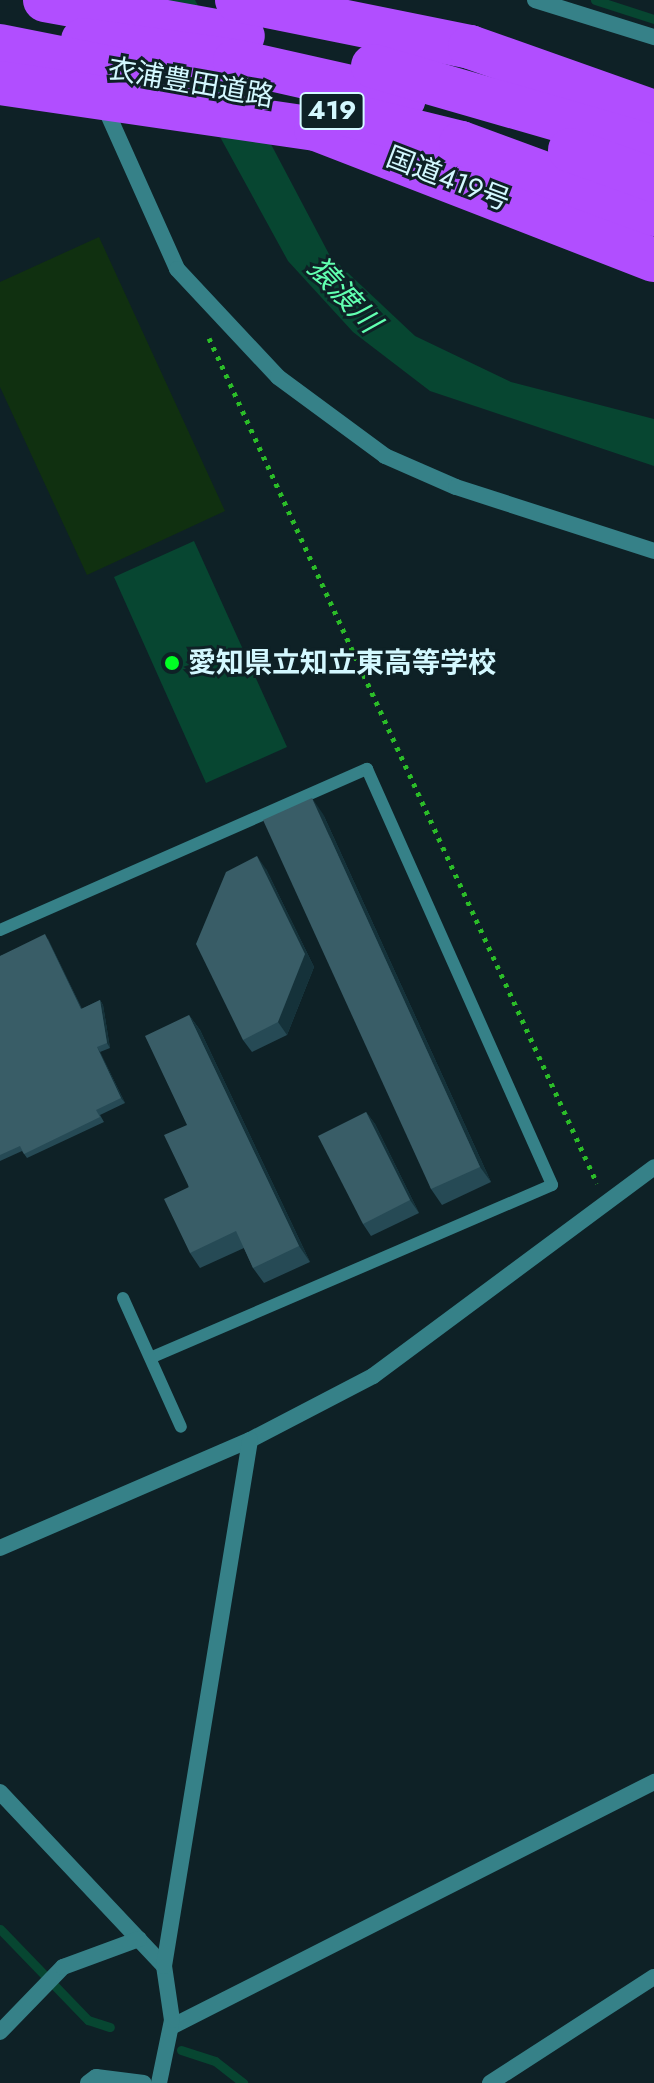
<!DOCTYPE html>
<meta charset="utf-8">
<style>
body{margin:0}
#map{position:relative;width:654px;height:2083px;overflow:hidden;background:#0e2126;font-family:Jost,"Noto Sans JP",sans-serif}
div>[style]{position:absolute}
.green>*{inset:0;background:#103010}
.water>*{inset:0;background:#074631}
.stream>*{height:9px;margin:-4.5px;padding:0 4.5px;transform-origin:4.5px;border-radius:4.5px;background:#074631}
.path>*{height:5px;margin-top:-2.5px;transform-origin:0;background:repeating-linear-gradient(90deg,#2bbd28 0 4px,transparent 0 10px)}
.lane>*{height:12px;margin:-6px;padding:0 6px;transform-origin:6px;border-radius:6px;background:#368188}
.street>*{height:16px;margin:-8px;padding:0 8px;transform-origin:8px;border-radius:8px;background:#368188}
.highway>*{height:44px;margin:-22px;padding:0 22px;transform-origin:22px;border-radius:22px;background:#b14eff}
.wall>*{inset:0;background:#264a55}
.shaded-wall>*{inset:0;background:#15323a}
.building>*{inset:0;background:#395d67}
.dots>*{width:22px;height:22px;translate:-50% -50%;box-sizing:border-box;border:4px solid #0e2126;border-radius:50%}
span{translate:-50% -50%;white-space:nowrap;text-align:center;line-height:1.15;-webkit-text-stroke:6px #0e2126;paint-order:stroke}
.shield-label span{padding:2px 6px;background:#0e2126;border:2px solid;border-radius:6px;-webkit-text-stroke-width:0}
.shield-label{font-size:26px;color:#d3f8ff;font-weight:700}
.street-label{font-size:28px;color:#d3f8ff}
.poi-label{font-size:28px;color:#d3f8ff;font-weight:700}
.left{translate:0 -50%;text-align:left}
.water-label{font-size:30px;color:#61ffb0;font-style:italic}
</style>
<div id="map">
<div class="green">
<i style="clip-path:polygon(99px 237px,225px 511px,87px 575px,0 387px,0 282px)"></i>
</div>
<div class="water">
<i style="clip-path:polygon(145px 0,195px 0,330px 256px,415px 336px,511px 382px,654px 419px,654px 466px,430px 391px,353px 332px,288px 261px)"></i>
<i style="clip-path:polygon(194px 541px,287px 747px,206px 783px,114px 577px)"></i>
</div>
<div class="stream">
<i style="left:595px;top:0;width:62px;rotate:17.9deg"></i>
<i style="left:0;top:1929px;width:127px;rotate:46deg"></i>
<i style="left:88px;top:2020px;width:23px;rotate:18deg"></i>
<i style="left:181px;top:2050px;width:36px;rotate:18deg"></i>
<i style="left:215px;top:2061px;width:36px;rotate:38deg"></i>
</div>
<div class="path">
<i style="left:209px;top:338px;width:930px;rotate:65.34deg"></i>
</div>
<div class="lane">
<i style="left:0;top:930px;width:401px;rotate:-23.7deg"></i>
<i style="left:367px;top:769px;width:455px;rotate:66deg"></i>
<i style="left:552px;top:1185px;width:437px;rotate:156.7deg"></i>
<i style="left:123px;top:1298px;width:141px;rotate:65.8deg"></i>
</div>
<div class="street">
<i style="left:535px;top:0;width:125px;rotate:17.3deg"></i>
<i style="left:102px;top:101px;width:184px;rotate:65.9deg"></i>
<i style="left:177px;top:269px;width:148px;rotate:46.9deg"></i>
<i style="left:278px;top:377px;width:133px;rotate:36.4deg"></i>
<i style="left:385px;top:456px;width:77px;rotate:23.6deg"></i>
<i style="left:456px;top:487px;width:208px;rotate:17.9deg"></i>
<i style="left:0;top:1548px;width:272px;rotate:-23.4deg"></i>
<i style="left:250px;top:1440px;width:139px;rotate:-27.5deg"></i>
<i style="left:373px;top:1376px;width:350px;rotate:-36.6deg"></i>
<i style="left:0;top:1792px;width:239px;rotate:46.7deg"></i>
<i style="left:171px;top:2027px;width:542px;rotate:-26.9deg"></i>
<i style="left:0;top:2032px;width:91px;rotate:-45.9deg"></i>
<i style="left:63px;top:1967px;width:81px;rotate:-20.2deg"></i>
<i style="left:88px;top:2083px;width:10px;rotate:-37deg"></i>
<i style="left:96px;top:2077px;width:48px;rotate:7.1deg"></i>
<i style="left:159px;top:2083px;width:64px;rotate:-78.3deg"></i>
<i style="left:172px;top:2020px;width:55px;rotate:-98.4deg"></i>
<i style="left:164px;top:1966px;width:533px;rotate:-80.71deg"></i>
<i style="left:490px;top:2083px;width:195px;rotate:-32.9deg"></i>
</div>
<div class="highway">
<i style="left:45px;top:0;width:201px;rotate:10.3deg"></i>
<i style="left:237px;top:0;width:238px;rotate:11.4deg"></i>
<i style="left:470px;top:47px;width:195px;rotate:19.5deg"></i>
<i style="left:83px;top:40px;width:153px;rotate:7.9deg"></i>
<i style="left:235px;top:61px;width:173px;rotate:12.7deg"></i>
<i style="left:0;top:46px;width:122px;rotate:11.3deg"></i>
<i style="left:373px;top:66px;width:292px;rotate:16.1deg"></i>
<i style="left:0;top:83px;width:319px;rotate:8.3deg"></i>
<i style="left:316px;top:129px;width:362px;rotate:21.2deg"></i>
<i style="left:352px;top:116px;width:112px;rotate:13.9deg"></i>
<i style="left:461px;top:143px;width:206px;rotate:20.2deg"></i>
<i style="left:570px;top:150px;width:89px;rotate:19.7deg"></i>
</div>
<div class="wall">
<i style="clip-path:polygon(323px 814px,491px 1182px,442px 1205px,431px 1189px)"></i>
<i style="clip-path:polygon(266px 869px,314px 967px,287px 1035px,252px 1052px,243px 1040px)"></i>
<i style="clip-path:polygon(48px 939px,82px 1009px,100px 1000px,103px 1005px,110px 1048px,100px 1052px,125px 1103px,100px 1115px,104px 1122px,27px 1158px,22px 1151px,0 1161px,0 956px)"></i>
<i style="clip-path:polygon(189px 1015px,200px 1030px,310px 1262px,264px 1283px,253px 1268px,244px 1248px,200px 1268px,190px 1253px,187px 1125px)"></i>
<i style="clip-path:polygon(366px 1112px,375px 1124px,419px 1213px,371px 1236px,363px 1224px)"></i>
</div>
<div class="shaded-wall">
<i style="clip-path:polygon(312px 798px,323px 814px,491px 1182px,480px 1167px)"></i>
<i style="clip-path:polygon(257px 856px,266px 869px,314px 967px,287px 1035px,278px 1022px)"></i>
<i style="clip-path:polygon(45px 934px,48px 939px,84px 1014px,81px 1009px)"></i>
<i style="clip-path:polygon(100px 1000px,103px 1005px,110px 1048px,107px 1043px)"></i>
<i style="clip-path:polygon(189px 1015px,200px 1030px,310px 1262px,299px 1246px)"></i>
<i style="clip-path:polygon(97px 1047px,100px 1052px,125px 1103px,121px 1098px)"></i>
<i style="clip-path:polygon(366px 1112px,375px 1124px,419px 1213px,410px 1200px)"></i>
</div>
<div class="building">
<i style="clip-path:polygon(312px 798px,480px 1167px,431px 1189px,263px 820px)"></i>
<i style="clip-path:polygon(257px 856px,305px 954px,278px 1022px,243px 1040px,196px 944px,226px 872px)"></i>
<i style="clip-path:polygon(45px 934px,81px 1009px,100px 1000px,107px 1043px,97px 1047px,121px 1098px,96px 1110px,100px 1117px,24px 1154px,20px 1146px,0 1155px,0 956px)"></i>
<i style="clip-path:polygon(189px 1015px,299px 1246px,253px 1268px,236px 1231px,190px 1253px,164px 1199px,189px 1187px,164px 1135px,187px 1125px,145px 1036px)"></i>
<i style="clip-path:polygon(366px 1112px,410px 1200px,363px 1224px,318px 1136px)"></i>
</div>
<div class="dots">
<i style="left:172px;top:663px;background:#00fe24"></i>
</div>
<div class="shield-label">
<span style="left:332px;top:111px">419</span>
</div>
<div class="street-label">
<span style="left:191px;top:83px;rotate:10deg">衣浦豊田道路</span>
<span style="left:448px;top:179px;rotate:21deg">国道419号</span>
</div>
<div class="poi-label">
<span class="left" style="left:188px;top:663px">愛知県立知立東高等学校</span>
</div>
<div class="water-label">
<span style="left:344px;top:295px;rotate:47deg">猿渡川</span>
</div>
</div>
